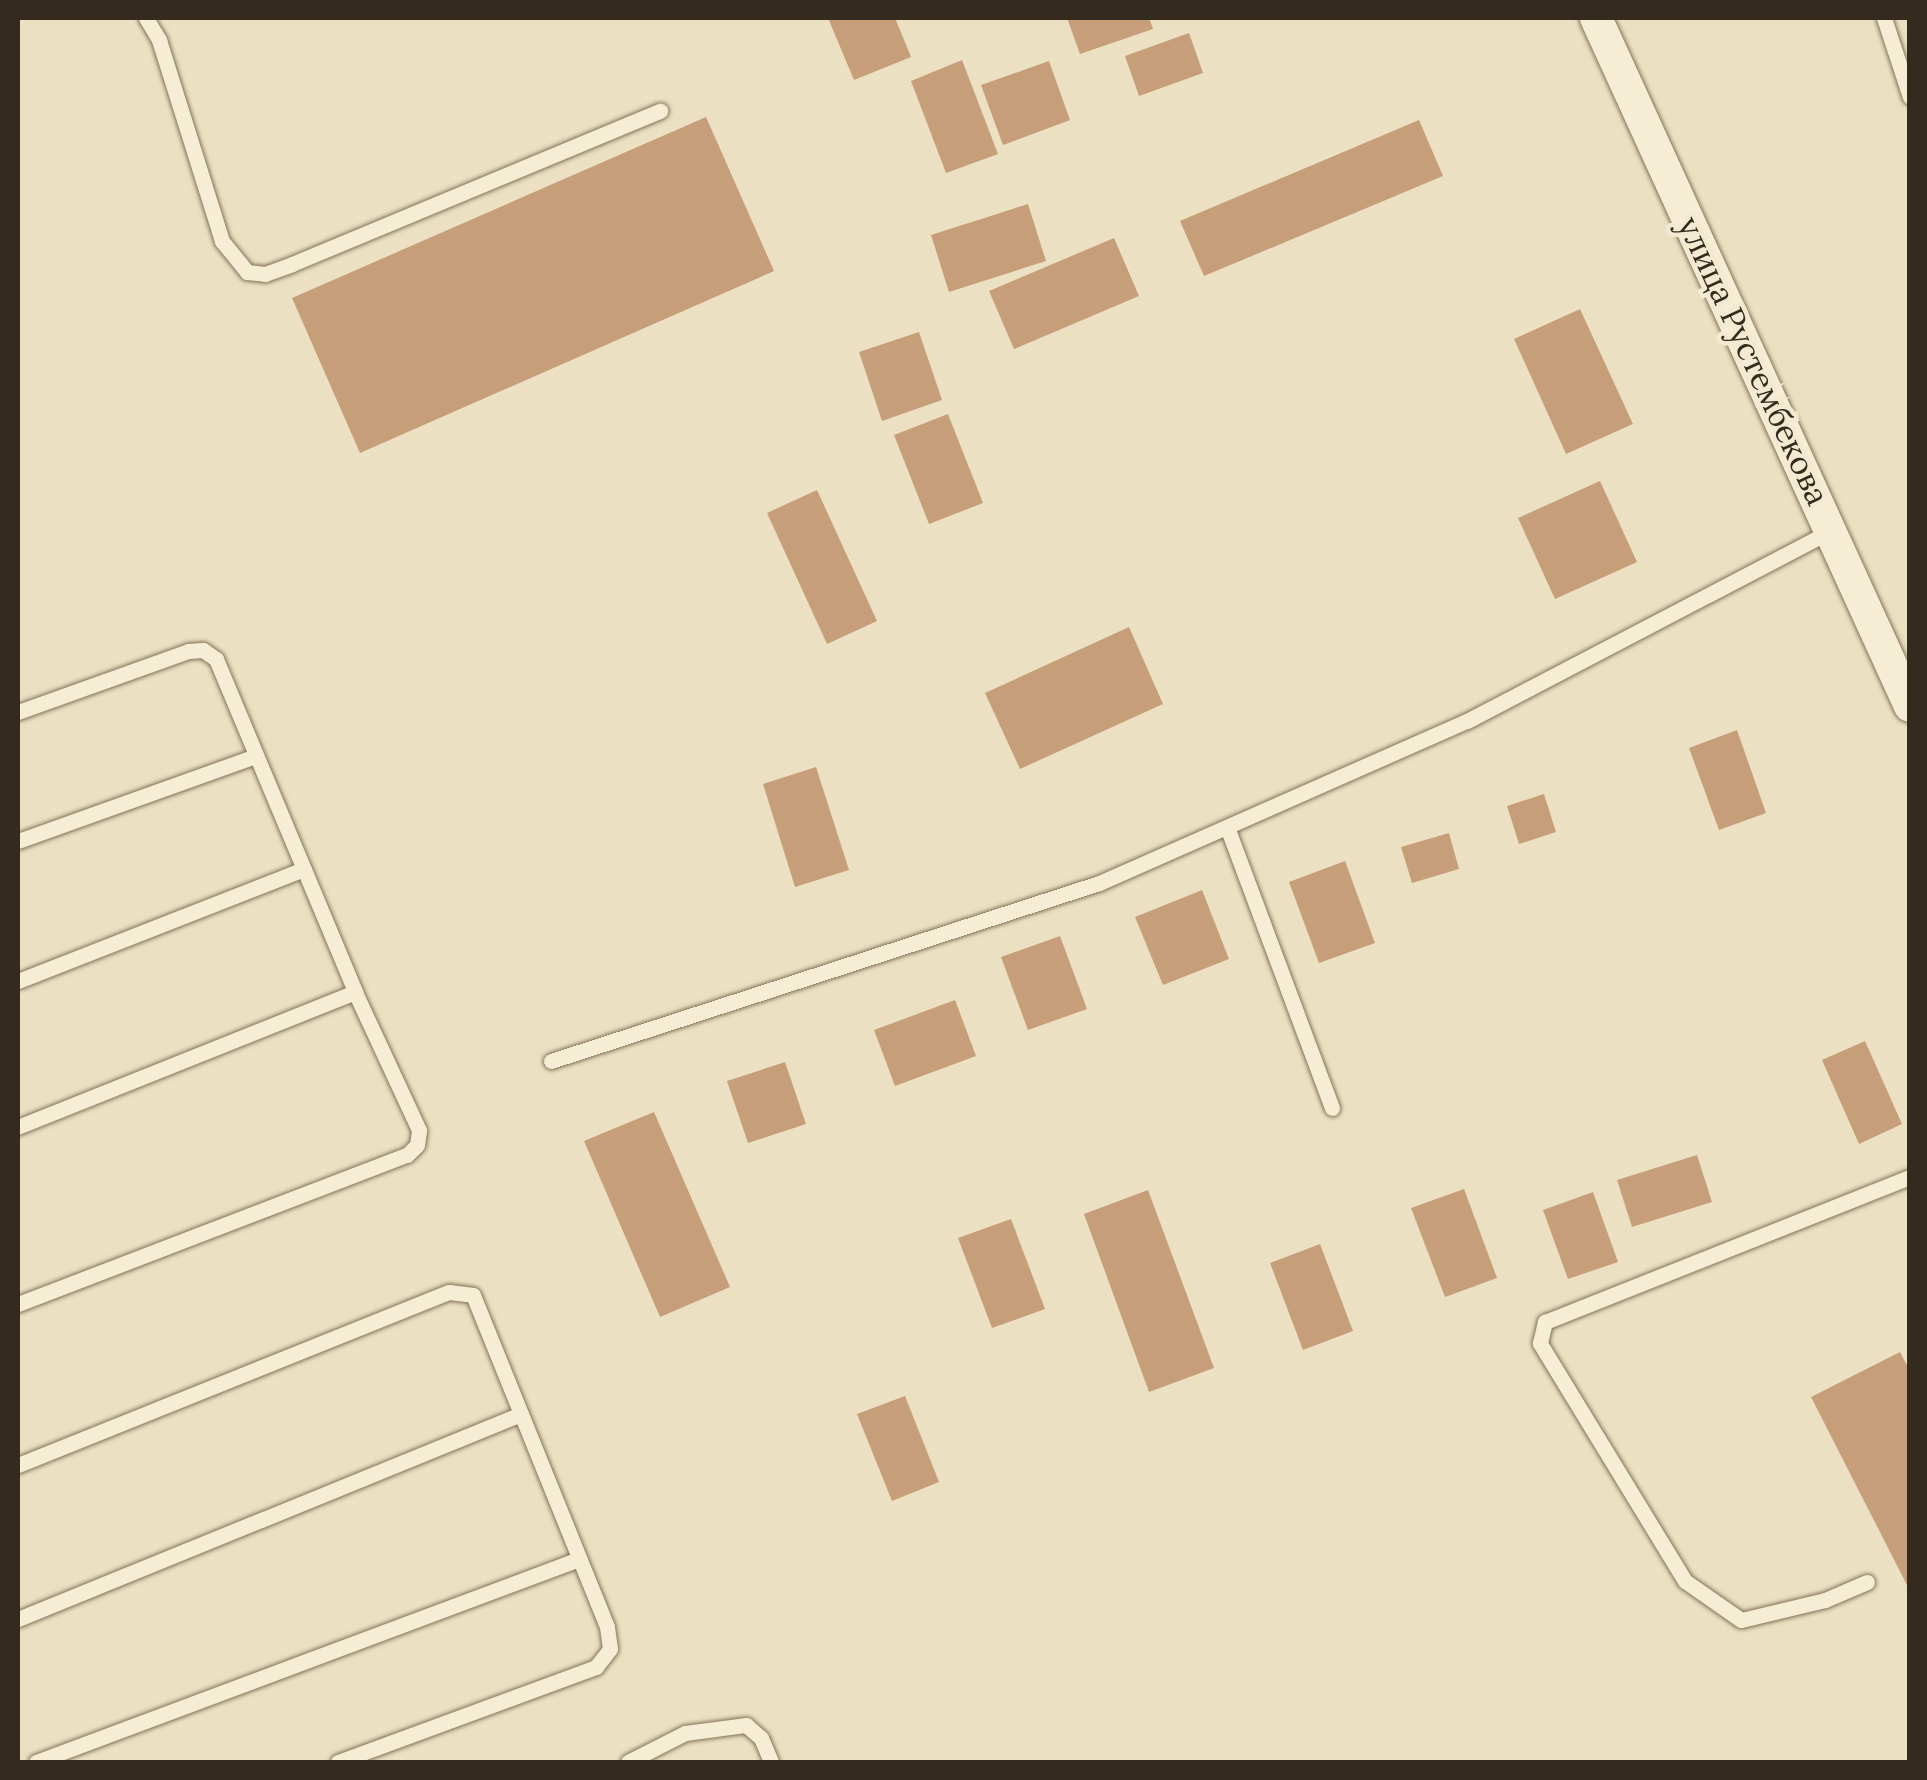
<!DOCTYPE html>
<meta charset="utf-8">
<style>
body{margin:0}
#map{position:relative;width:1927px;height:1780px;overflow:hidden;background:#ebe1c2;font-family:Lora,serif}
div>[style]{position:absolute}
.building>*{inset:0;background:#c79e7a}
.roads{filter:drop-shadow(0 0 2px #84735a) drop-shadow(0 0 2px #84735a)}
.service>*{height:15px;margin:-7.5px;padding:0 7.5px;transform-origin:7.5px;border-radius:7.5px;background:#f6eed4}
.minor>*{height:32px;margin:-16px;padding:0 16px;transform-origin:16px;border-radius:16px;background:#f6eed4}
span{translate:-50% -50%;white-space:nowrap;text-align:center;line-height:1.15;-webkit-text-stroke:9px #f3ebd1;paint-order:stroke}
.street-label{font-size:32px;color:#342a1e}
.frame{position:absolute;inset:0;border:20px solid #342a1e;pointer-events:none}
</style>
<div id="map">
<div class="building">
<i style="clip-path:polygon(828px 18px,895px 18px,911px 57px,854px 80px)"></i>
<i style="clip-path:polygon(1067px 18px,1149px 18px,1153px 29px,1080px 54px)"></i>
<i style="clip-path:polygon(1189px 33px,1203px 73px,1139px 96px,1125px 56px)"></i>
<i style="clip-path:polygon(962px 60px,998px 154px,946px 173px,911px 81px)"></i>
<i style="clip-path:polygon(1049px 61px,1070px 120px,1003px 145px,981px 85px)"></i>
<i style="clip-path:polygon(706px 117px,774px 271px,360px 453px,292px 298px)"></i>
<i style="clip-path:polygon(1419px 120px,1443px 176px,1204px 276px,1180px 221px)"></i>
<i style="clip-path:polygon(1028px 204px,1046px 261px,949px 292px,931px 235px)"></i>
<i style="clip-path:polygon(1114px 238px,1139px 296px,1014px 349px,989px 291px)"></i>
<i style="clip-path:polygon(1580px 309px,1633px 424px,1566px 454px,1514px 339px)"></i>
<i style="clip-path:polygon(919px 332px,942px 400px,882px 421px,859px 352px)"></i>
<i style="clip-path:polygon(948px 414px,983px 503px,929px 524px,894px 435px)"></i>
<i style="clip-path:polygon(1600px 481px,1637px 562px,1555px 599px,1518px 518px)"></i>
<i style="clip-path:polygon(817px 490px,877px 621px,827px 644px,767px 513px)"></i>
<i style="clip-path:polygon(1129px 627px,1163px 704px,1020px 769px,985px 693px)"></i>
<i style="clip-path:polygon(1737px 730px,1766px 813px,1719px 830px,1689px 748px)"></i>
<i style="clip-path:polygon(816px 767px,849px 870px,795px 887px,763px 784px)"></i>
<i style="clip-path:polygon(1544px 794px,1556px 832px,1519px 844px,1507px 806px)"></i>
<i style="clip-path:polygon(1449px 833px,1459px 869px,1412px 883px,1401px 847px)"></i>
<i style="clip-path:polygon(1345px 861px,1375px 943px,1319px 963px,1289px 882px)"></i>
<i style="clip-path:polygon(1202px 890px,1229px 959px,1163px 985px,1135px 917px)"></i>
<i style="clip-path:polygon(1060px 936px,1087px 1009px,1028px 1030px,1001px 957px)"></i>
<i style="clip-path:polygon(955px 1000px,976px 1056px,895px 1086px,874px 1030px)"></i>
<i style="clip-path:polygon(1865px 1041px,1902px 1124px,1859px 1144px,1822px 1060px)"></i>
<i style="clip-path:polygon(785px 1062px,806px 1124px,748px 1143px,727px 1081px)"></i>
<i style="clip-path:polygon(654px 1112px,730px 1287px,660px 1317px,584px 1141px)"></i>
<i style="clip-path:polygon(1697px 1155px,1712px 1202px,1632px 1227px,1617px 1180px)"></i>
<i style="clip-path:polygon(1464px 1189px,1497px 1278px,1445px 1297px,1411px 1208px)"></i>
<i style="clip-path:polygon(1148px 1190px,1214px 1368px,1149px 1392px,1084px 1214px)"></i>
<i style="clip-path:polygon(1593px 1192px,1618px 1262px,1568px 1279px,1543px 1210px)"></i>
<i style="clip-path:polygon(1011px 1219px,1045px 1309px,992px 1328px,958px 1238px)"></i>
<i style="clip-path:polygon(1320px 1244px,1353px 1331px,1303px 1350px,1270px 1263px)"></i>
<i style="clip-path:polygon(1900px 1352px,1910px 1371px,1910px 1591px,1811px 1397px)"></i>
<i style="clip-path:polygon(905px 1396px,939px 1482px,892px 1501px,857px 1414px)"></i>
</div>
<div class="roads">
<div class="service">
<i style="left:146px;top:18px;width:26px;rotate:59deg"></i>
<i style="left:159px;top:40px;width:211px;rotate:72.6deg"></i>
<i style="left:222px;top:241px;width:40px;rotate:51deg"></i>
<i style="left:247px;top:272px;width:18px;rotate:6deg"></i>
<i style="left:265px;top:274px;width:29px;rotate:-20deg"></i>
<i style="left:292px;top:264px;width:399px;rotate:-22.6deg"></i>
<i style="left:1884px;top:18px;width:83px;rotate:71.8deg"></i>
<i style="left:18px;top:712px;width:181px;rotate:-19.7deg"></i>
<i style="left:188px;top:651px;width:15px;rotate:-4deg"></i>
<i style="left:203px;top:650px;width:16px;rotate:35deg"></i>
<i style="left:216px;top:659px;width:361px;rotate:67.3deg"></i>
<i style="left:355px;top:992px;width:363px;rotate:158.2deg"></i>
<i style="left:1227px;top:827px;width:300px;rotate:69.5deg"></i>
<i style="left:18px;top:841px;width:253px;rotate:-19.7deg"></i>
<i style="left:18px;top:981px;width:307px;rotate:-21.4deg"></i>
<i style="left:551px;top:1061px;width:576px;rotate:-17.99deg"></i>
<i style="left:1099px;top:883px;width:402px;rotate:-23.8deg"></i>
<i style="left:1467px;top:721px;width:411px;rotate:-27.6deg"></i>
<i style="left:18px;top:1304px;width:417px;rotate:-21deg"></i>
<i style="left:407px;top:1155px;width:14px;rotate:-45deg"></i>
<i style="left:417px;top:1145px;width:15px;rotate:-82deg"></i>
<i style="left:419px;top:1130px;width:152px;rotate:-114.9deg"></i>
<i style="left:18px;top:1465px;width:464px;rotate:-21.9deg"></i>
<i style="left:449px;top:1292px;width:24px;rotate:7deg"></i>
<i style="left:473px;top:1295px;width:358px;rotate:68deg"></i>
<i style="left:607px;top:1627px;width:22px;rotate:82deg"></i>
<i style="left:610px;top:1649px;width:23px;rotate:128deg"></i>
<i style="left:596px;top:1667px;width:275px;rotate:159.8deg"></i>
<i style="left:1867px;top:1582px;width:46px;rotate:156.8deg"></i>
<i style="left:1825px;top:1600px;width:86px;rotate:166.6deg"></i>
<i style="left:1741px;top:1620px;width:68px;rotate:-145.1deg"></i>
<i style="left:1685px;top:1581px;width:279px;rotate:-121.4deg"></i>
<i style="left:1540px;top:1343px;width:22px;rotate:-77deg"></i>
<i style="left:1545px;top:1322px;width:393px;rotate:-21.7deg"></i>
<i style="left:18px;top:1619px;width:543px;rotate:-22.17deg"></i>
<i style="left:36px;top:1762px;width:580px;rotate:-20.5deg"></i>
<i style="left:628px;top:1762px;width:64px;rotate:-27deg"></i>
<i style="left:685px;top:1733px;width:62px;rotate:-7.5deg"></i>
<i style="left:746px;top:1725px;width:20px;rotate:41deg"></i>
<i style="left:761px;top:1738px;width:26px;rotate:67deg"></i>
</div>
<div class="minor">
<i style="left:1596px;top:18px;width:756px;rotate:65.47deg"></i>
</div>
</div>
<div class="street-label">
<span style="left:1753px;top:361px;rotate:65deg">улица Рустембекова</span>
</div>
<div class="frame"></div>
</div>
